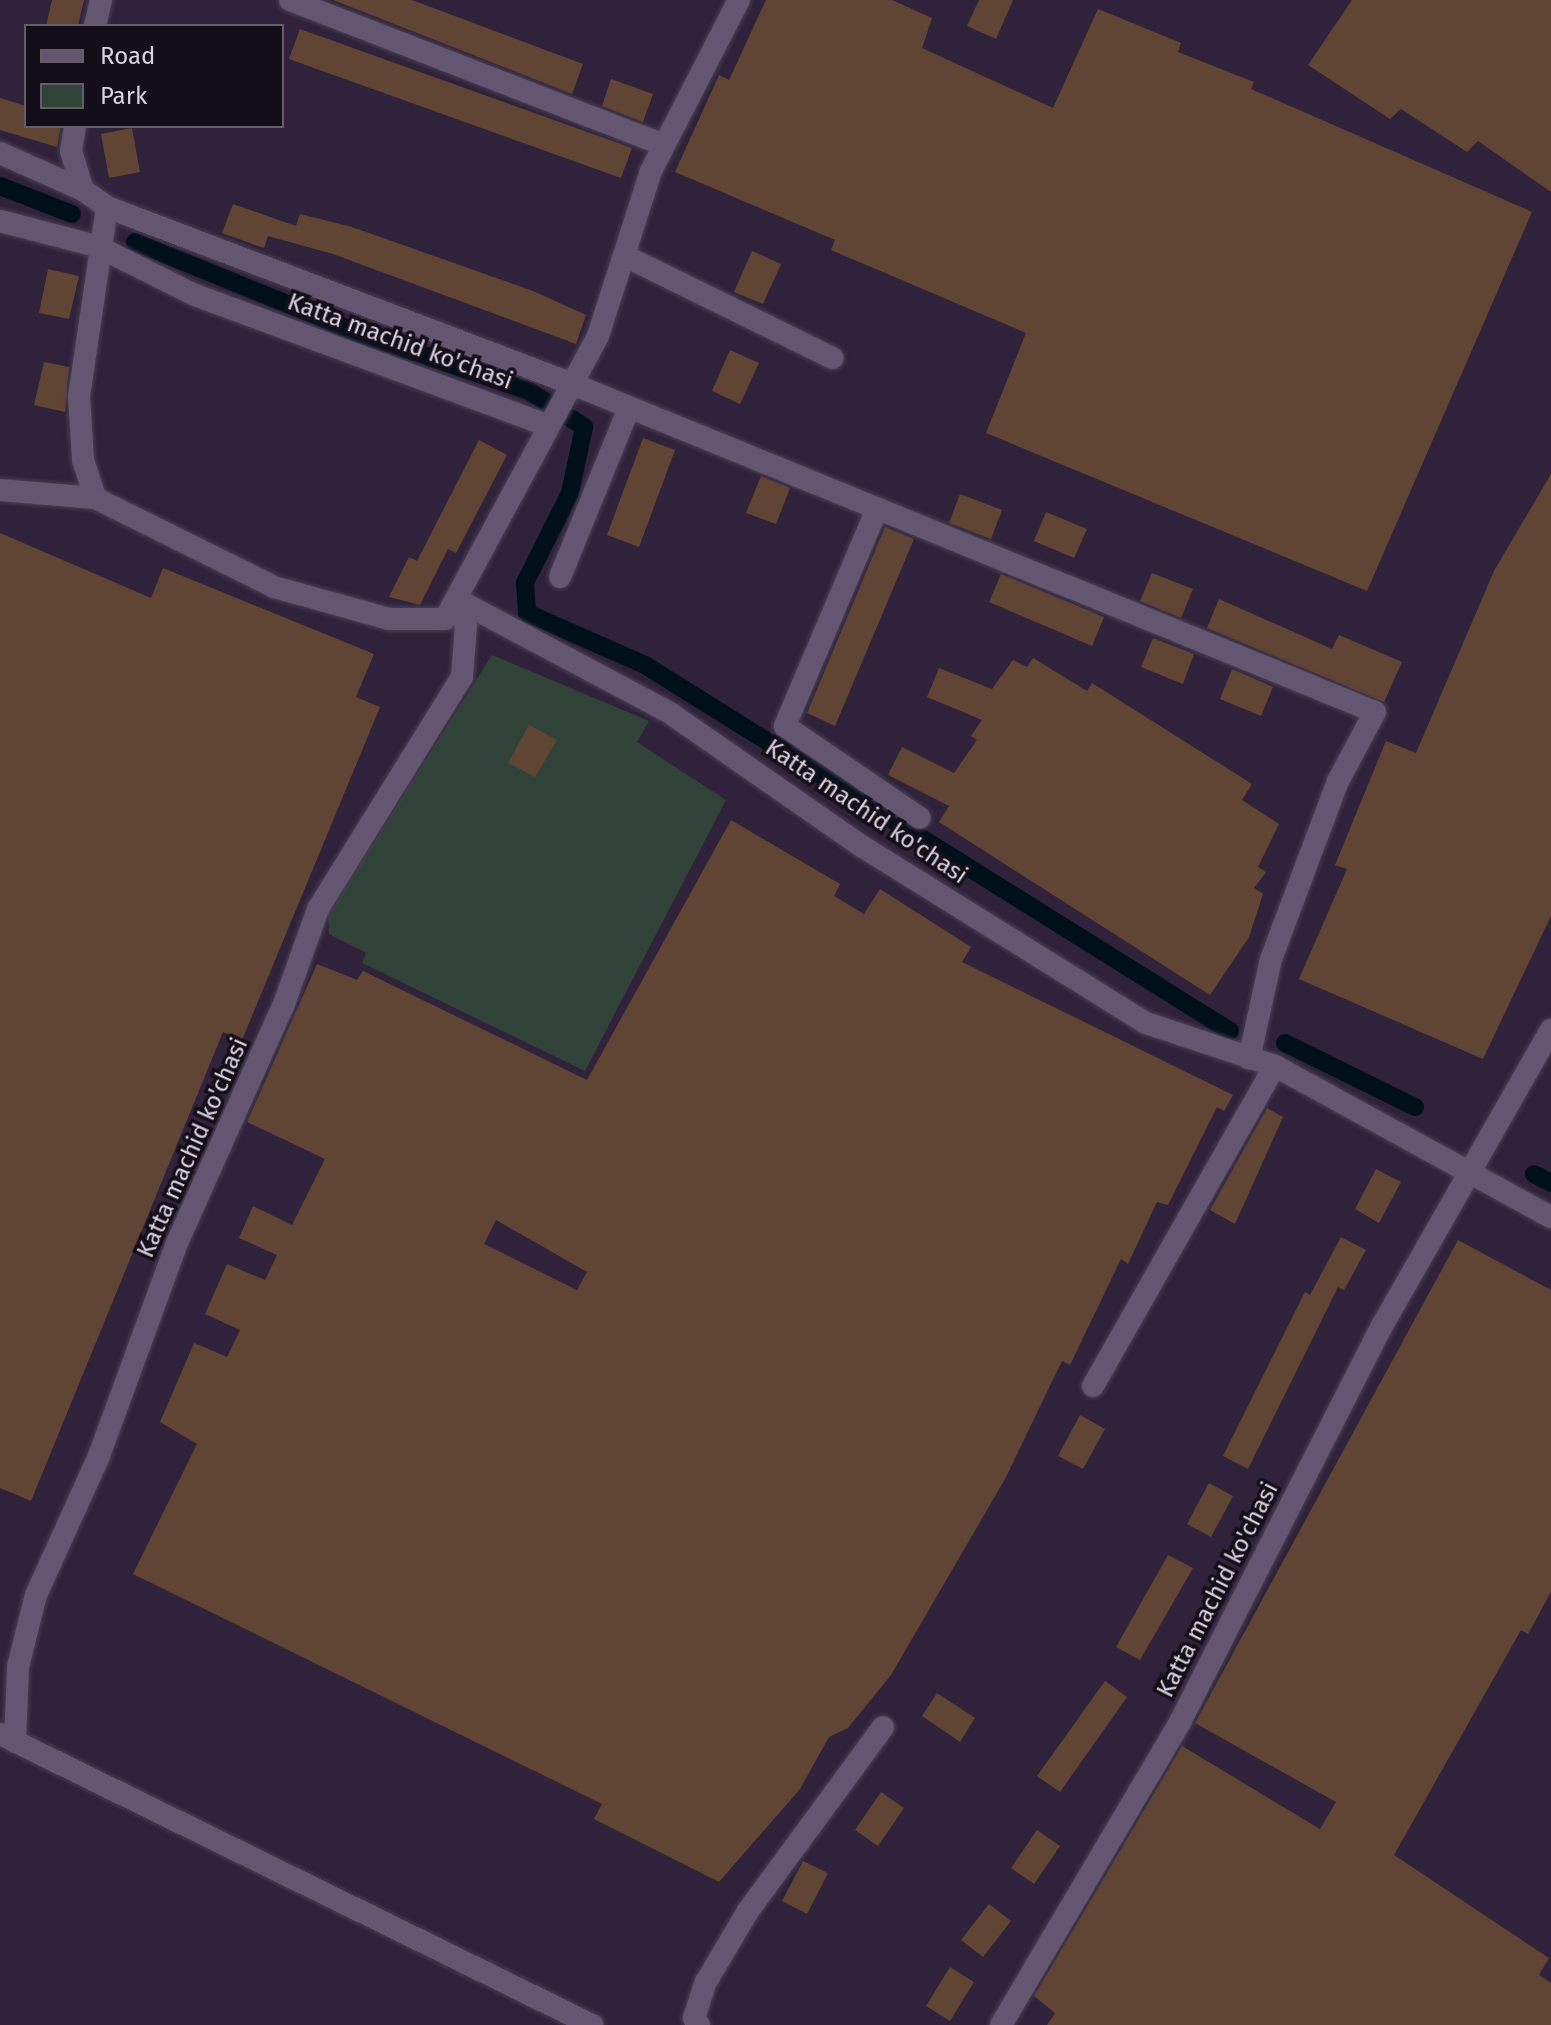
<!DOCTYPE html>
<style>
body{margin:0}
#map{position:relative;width:1551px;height:2025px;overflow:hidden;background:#2f223a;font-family:"Fira Sans",sans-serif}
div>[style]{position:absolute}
.green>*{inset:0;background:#314338}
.canal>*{height:18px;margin:-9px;padding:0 9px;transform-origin:9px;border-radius:9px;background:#00101b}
.building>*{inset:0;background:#614534}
.roads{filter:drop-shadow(0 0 2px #4a3f53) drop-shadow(0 0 2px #4a3f53)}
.minor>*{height:22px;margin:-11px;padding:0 11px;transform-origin:11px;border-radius:11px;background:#645571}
span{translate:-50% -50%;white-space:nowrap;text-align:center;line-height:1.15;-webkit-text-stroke:7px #140e19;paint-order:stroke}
.street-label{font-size:24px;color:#dad2e1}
.legend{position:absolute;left:24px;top:24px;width:260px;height:104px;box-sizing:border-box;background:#140e19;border:2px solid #635c69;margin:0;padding:10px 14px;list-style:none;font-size:24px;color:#dad2e1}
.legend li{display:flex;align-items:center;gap:16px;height:40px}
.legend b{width:40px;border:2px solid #635c69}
</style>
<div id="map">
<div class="green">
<i style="clip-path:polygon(492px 655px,649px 721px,637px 742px,726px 800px,585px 1071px,362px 963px,366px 953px,329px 934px,328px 915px)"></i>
</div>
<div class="canal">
<i style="left:0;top:186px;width:77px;rotate:21.3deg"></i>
<i style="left:135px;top:242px;width:238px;rotate:22.2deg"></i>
<i style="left:355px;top:332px;width:184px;rotate:18.7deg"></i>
<i style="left:529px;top:391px;width:66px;rotate:33.2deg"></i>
<i style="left:584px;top:427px;width:67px;rotate:102deg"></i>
<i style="left:570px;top:493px;width:101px;rotate:116.6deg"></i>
<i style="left:525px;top:583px;width:30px;rotate:86deg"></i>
<i style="left:527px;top:613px;width:129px;rotate:23.8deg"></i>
<i style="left:645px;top:665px;width:690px;rotate:32.03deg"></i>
<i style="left:1285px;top:1043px;width:145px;rotate:26.2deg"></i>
<i style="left:1534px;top:1174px;width:19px;rotate:28deg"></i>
</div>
<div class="building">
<i style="clip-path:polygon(52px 0,84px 0,78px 26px,46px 26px)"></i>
<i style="clip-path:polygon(333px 0,412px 0,583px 64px,572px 94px)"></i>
<i style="clip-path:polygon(766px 0,892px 0,932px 18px,922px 48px,1053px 108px,1098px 9px,1181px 43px,1178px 52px,1254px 82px,1251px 89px,1532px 212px,1367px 591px,986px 433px,1026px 333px,831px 250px,835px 240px,675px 172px,719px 75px,729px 80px)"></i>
<i style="clip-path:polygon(979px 0,1013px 0,996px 39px,967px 26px)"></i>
<i style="clip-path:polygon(1352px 0,1551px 0,1551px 192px,1478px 141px,1467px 152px,1401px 109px,1390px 119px,1308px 65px)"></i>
<i style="clip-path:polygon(300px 29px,632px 148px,621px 178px,289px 59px)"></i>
<i style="clip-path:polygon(611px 79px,653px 94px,643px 122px,602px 106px)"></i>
<i style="clip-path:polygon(0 98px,26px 106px,26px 126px,61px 126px,57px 147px,0 130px)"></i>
<i style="clip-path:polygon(132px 128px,140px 172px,109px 178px,101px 134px)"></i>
<i style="clip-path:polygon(233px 204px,296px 226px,300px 214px,352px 227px,533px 291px,586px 315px,576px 344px,333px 254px,268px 236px,264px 248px,222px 233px)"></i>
<i style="clip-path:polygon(752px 251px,781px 264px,763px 304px,734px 292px)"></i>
<i style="clip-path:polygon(48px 269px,79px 276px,69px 319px,39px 313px)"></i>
<i style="clip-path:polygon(730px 350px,759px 363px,740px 404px,712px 391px)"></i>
<i style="clip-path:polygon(44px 362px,69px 367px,65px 412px,34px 405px)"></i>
<i style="clip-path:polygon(643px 438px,675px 450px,639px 547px,607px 535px)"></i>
<i style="clip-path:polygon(479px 440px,507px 455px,456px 553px,448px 549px,420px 605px,389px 597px,409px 557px,417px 561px)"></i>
<i style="clip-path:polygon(1551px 474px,1551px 916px,1483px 1059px,1299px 979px,1347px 869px,1335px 865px,1386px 741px,1416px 753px,1494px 571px)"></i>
<i style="clip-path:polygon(761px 476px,790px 488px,776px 524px,746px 513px)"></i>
<i style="clip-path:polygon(960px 494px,1002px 510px,991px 539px,949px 523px)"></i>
<i style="clip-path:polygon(1046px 512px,1087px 529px,1074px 558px,1034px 541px)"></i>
<i style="clip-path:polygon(885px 527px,914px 539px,835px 726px,807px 713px)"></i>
<i style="clip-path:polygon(0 533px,151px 598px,163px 568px,374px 654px,356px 697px,380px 707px,242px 1040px,223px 1032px,31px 1501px,0 1488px)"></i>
<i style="clip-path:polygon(1152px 573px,1193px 589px,1181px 618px,1140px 601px)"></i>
<i style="clip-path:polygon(1001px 574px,1104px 617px,1092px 646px,989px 602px)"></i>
<i style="clip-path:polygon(1219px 599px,1332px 649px,1339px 635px,1402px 662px,1384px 702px,1207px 628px)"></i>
<i style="clip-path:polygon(1153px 638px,1194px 654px,1183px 684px,1141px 667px)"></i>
<i style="clip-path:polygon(1033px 658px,1087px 691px,1092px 683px,1252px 784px,1242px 800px,1279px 824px,1258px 867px,1266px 872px,1254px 888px,1263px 894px,1249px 937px,1210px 995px,939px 822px,949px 806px,888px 775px,902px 747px,954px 773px,977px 740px,971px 736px,982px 720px,927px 697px,939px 668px,992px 689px,1013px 660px,1027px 667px)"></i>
<i style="clip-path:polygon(1232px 669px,1273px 687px,1261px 716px,1220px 699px)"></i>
<i style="clip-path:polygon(529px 725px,557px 740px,535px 777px,508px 763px)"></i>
<i style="clip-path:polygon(evenodd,731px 820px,840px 884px,834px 896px,864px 914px,880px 889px,971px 947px,962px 962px,1233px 1095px,1224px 1111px,1217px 1107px,1168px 1205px,1157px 1202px,1128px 1264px,1121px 1259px,1070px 1365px,1062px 1361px,1005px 1479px,891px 1675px,848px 1728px,829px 1737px,800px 1789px,719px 1882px,594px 1819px,602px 1804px,133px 1574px,197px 1444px,160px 1422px,194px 1343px,227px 1357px,240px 1330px,205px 1314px,227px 1264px,265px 1280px,277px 1255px,239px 1238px,253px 1206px,292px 1225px,325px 1159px,247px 1122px,317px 964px,357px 980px,363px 971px,587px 1080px,731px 820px,496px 1220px,587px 1272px,577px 1290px,484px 1244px,496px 1220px)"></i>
<i style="clip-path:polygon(1267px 1108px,1283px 1117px,1235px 1224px,1210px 1210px)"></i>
<i style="clip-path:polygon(1376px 1169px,1401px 1182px,1379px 1223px,1355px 1209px)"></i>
<i style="clip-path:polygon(1341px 1237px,1366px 1250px,1344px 1290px,1338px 1287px,1248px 1469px,1223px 1456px,1305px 1292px,1310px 1295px)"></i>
<i style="clip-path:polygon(1458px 1240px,1551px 1290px,1551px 1592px,1528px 1634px,1521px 1630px,1394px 1855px,1549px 1958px,1539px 1975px,1551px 1983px,1551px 2025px,1047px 2025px,1055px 2013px,1034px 1996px,1182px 1746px,1320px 1829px,1336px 1802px,1195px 1723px)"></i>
<i style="clip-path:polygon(1080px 1415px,1105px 1429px,1083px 1469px,1058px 1456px)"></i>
<i style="clip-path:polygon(1209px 1483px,1233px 1496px,1211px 1537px,1187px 1524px)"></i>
<i style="clip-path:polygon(1168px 1555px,1193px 1568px,1140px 1660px,1116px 1647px)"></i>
<i style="clip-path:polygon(1105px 1681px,1127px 1697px,1060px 1792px,1037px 1776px)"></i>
<i style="clip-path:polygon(937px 1693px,975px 1718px,960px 1742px,922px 1716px)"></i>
<i style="clip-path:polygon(881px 1792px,904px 1808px,878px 1846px,855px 1830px)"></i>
<i style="clip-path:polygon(1037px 1830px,1060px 1846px,1034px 1884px,1011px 1868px)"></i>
<i style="clip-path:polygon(803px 1861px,828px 1873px,807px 1914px,782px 1901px)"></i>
<i style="clip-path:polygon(989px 1904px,1011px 1921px,983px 1957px,961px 1940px)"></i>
<i style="clip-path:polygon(950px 1967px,974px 1982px,950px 2021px,926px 2006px)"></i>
</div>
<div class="roads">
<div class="minor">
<i style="left:290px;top:0;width:399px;rotate:21.2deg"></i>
<i style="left:95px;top:26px;width:27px;rotate:-77deg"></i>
<i style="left:75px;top:126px;width:25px;rotate:99deg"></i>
<i style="left:71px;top:151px;width:41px;rotate:72.9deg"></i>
<i style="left:83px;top:190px;width:29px;rotate:35deg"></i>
<i style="left:107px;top:207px;width:191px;rotate:98.4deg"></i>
<i style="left:79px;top:396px;width:64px;rotate:86.4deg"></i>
<i style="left:83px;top:460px;width:40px;rotate:72deg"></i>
<i style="left:0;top:153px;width:91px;rotate:24deg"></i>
<i style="left:107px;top:207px;width:501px;rotate:20.82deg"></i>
<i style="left:575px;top:385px;width:864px;rotate:22.23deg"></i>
<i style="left:1375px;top:712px;width:78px;rotate:118.2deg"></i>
<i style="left:1338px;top:781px;width:190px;rotate:110.6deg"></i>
<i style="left:1271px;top:959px;width:102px;rotate:102.4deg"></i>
<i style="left:0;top:221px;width:100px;rotate:14.5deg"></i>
<i style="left:97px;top:246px;width:110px;rotate:26.6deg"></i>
<i style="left:195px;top:295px;width:377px;rotate:20.3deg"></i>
<i style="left:627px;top:257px;width:229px;rotate:26.2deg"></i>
<i style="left:0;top:490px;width:95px;rotate:4.8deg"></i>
<i style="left:95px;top:498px;width:200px;rotate:26.4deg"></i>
<i style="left:274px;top:587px;width:119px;rotate:15.5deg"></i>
<i style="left:389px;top:619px;width:56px"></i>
<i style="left:445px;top:619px;width:322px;rotate:-61.6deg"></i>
<i style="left:598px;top:336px;width:173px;rotate:-72.2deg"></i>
<i style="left:651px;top:171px;width:192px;rotate:-62.8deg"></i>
<i style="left:877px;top:509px;width:236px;rotate:113deg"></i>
<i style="left:785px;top:726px;width:163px;rotate:34.3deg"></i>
<i style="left:560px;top:577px;width:183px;rotate:-67.8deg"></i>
<i style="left:456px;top:599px;width:242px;rotate:28deg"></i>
<i style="left:670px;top:713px;width:235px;rotate:34.8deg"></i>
<i style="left:863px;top:847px;width:333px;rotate:31.9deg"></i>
<i style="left:1146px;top:1023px;width:136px;rotate:18.4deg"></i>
<i style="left:1275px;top:1066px;width:315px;rotate:28.7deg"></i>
<i style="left:1093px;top:1386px;width:368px;rotate:-60.4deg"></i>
<i style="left:0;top:1734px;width:660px;rotate:26.18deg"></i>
<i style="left:15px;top:1742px;width:75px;rotate:-87.7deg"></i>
<i style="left:18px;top:1667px;width:74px;rotate:-76deg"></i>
<i style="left:36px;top:1595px;width:153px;rotate:-65.6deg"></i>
<i style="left:99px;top:1456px;width:227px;rotate:-69.9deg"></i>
<i style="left:177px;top:1243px;width:262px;rotate:-65.9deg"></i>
<i style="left:284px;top:1004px;width:101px;rotate:-70.3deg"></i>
<i style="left:318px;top:909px;width:273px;rotate:-58.2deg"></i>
<i style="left:462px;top:677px;width:52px;rotate:-85.6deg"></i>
<i style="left:466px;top:625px;width:28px;rotate:-111deg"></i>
<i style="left:699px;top:2025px;width:9px;rotate:-126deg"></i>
<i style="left:694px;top:2018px;width:38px;rotate:-72deg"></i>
<i style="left:706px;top:1982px;width:82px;rotate:-59.4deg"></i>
<i style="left:748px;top:1911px;width:228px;rotate:-53.7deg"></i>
<i style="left:1001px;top:2025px;width:352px;rotate:-59.4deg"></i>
<i style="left:1180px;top:1722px;width:445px;rotate:-63deg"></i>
<i style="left:1382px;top:1326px;width:341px;rotate:-60.3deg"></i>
</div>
</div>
<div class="street-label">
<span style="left:400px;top:342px;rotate:20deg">Katta machid ko'chasi</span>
<span style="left:866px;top:812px;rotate:34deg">Katta machid ko'chasi</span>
<span style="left:193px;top:1148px;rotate:-66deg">Katta machid ko'chasi</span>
<span style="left:1218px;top:1590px;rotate:-63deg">Katta machid ko'chasi</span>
</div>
<ul class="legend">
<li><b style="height:10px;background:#645571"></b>Road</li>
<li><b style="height:22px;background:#314338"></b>Park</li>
</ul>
</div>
